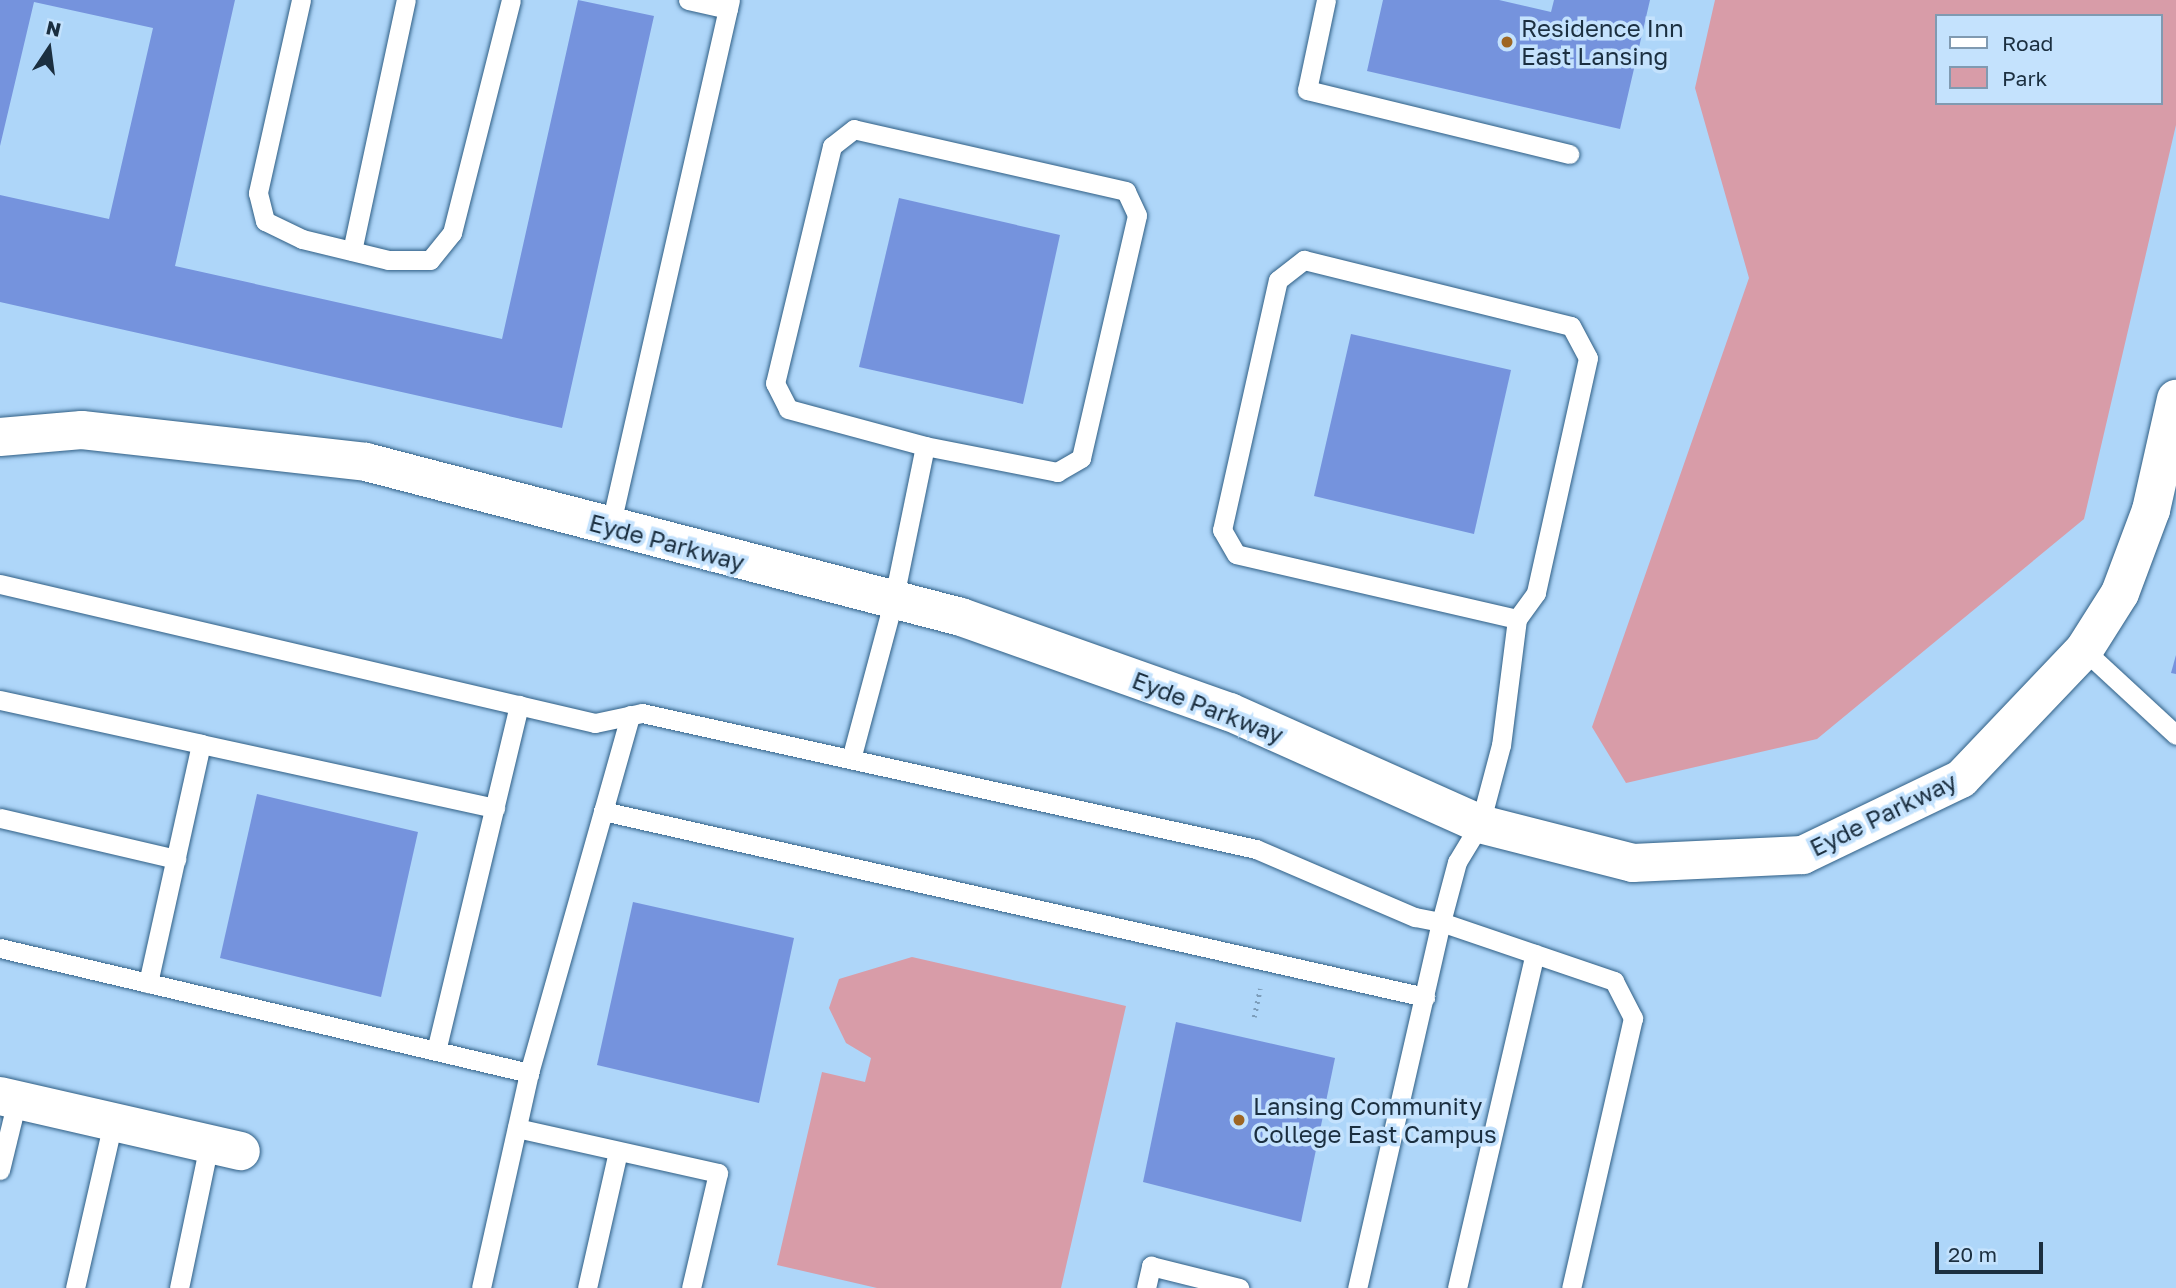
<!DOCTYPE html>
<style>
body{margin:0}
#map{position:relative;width:2176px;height:1288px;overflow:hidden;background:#aed6f9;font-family:"Golos Text",sans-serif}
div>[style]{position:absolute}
.green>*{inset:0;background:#d89ca8}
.building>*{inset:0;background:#7593dd}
.path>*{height:4.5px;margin-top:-2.25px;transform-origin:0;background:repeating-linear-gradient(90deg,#7c9dba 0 2px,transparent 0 7px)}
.roads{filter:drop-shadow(0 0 2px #305f85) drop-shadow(0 0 2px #305f85)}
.service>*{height:19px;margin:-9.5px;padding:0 9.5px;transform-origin:9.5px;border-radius:9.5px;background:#fff}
.minor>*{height:38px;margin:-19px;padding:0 19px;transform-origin:19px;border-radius:19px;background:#fff}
.dots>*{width:19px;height:19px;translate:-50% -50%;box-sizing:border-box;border:4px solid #c4e2fd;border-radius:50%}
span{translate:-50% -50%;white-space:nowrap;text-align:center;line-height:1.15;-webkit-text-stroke:7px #c4e2fd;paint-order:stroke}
.poi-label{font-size:24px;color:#1b2f40}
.left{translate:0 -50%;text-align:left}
.street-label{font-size:24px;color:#1b2f40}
.legend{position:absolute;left:1935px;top:14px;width:228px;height:91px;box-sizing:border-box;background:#c4e2fd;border:2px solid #809ab1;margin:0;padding:9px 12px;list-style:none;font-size:21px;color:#1b2f40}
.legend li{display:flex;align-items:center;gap:14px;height:35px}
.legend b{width:35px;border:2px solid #809ab1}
.north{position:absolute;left:14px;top:14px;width:70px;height:70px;-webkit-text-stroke:5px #c4e2fd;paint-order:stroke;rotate:13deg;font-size:19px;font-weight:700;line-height:28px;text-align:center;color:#1b2f40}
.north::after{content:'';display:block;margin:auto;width:24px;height:32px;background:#1b2f40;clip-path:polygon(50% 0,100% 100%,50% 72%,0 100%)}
.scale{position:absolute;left:1935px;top:1242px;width:108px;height:32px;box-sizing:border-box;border:4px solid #1b2f40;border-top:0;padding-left:9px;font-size:21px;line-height:24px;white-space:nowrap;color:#1b2f40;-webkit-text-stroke:5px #c4e2fd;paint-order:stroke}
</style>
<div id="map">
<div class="green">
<i style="clip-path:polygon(evenodd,1715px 0,2176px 0,2176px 125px,2084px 519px,1817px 739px,1626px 783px,1592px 727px,1749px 278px,1695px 88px,1715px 0,1936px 16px,2160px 16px,2160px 103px,1936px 103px,1936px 16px)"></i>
<i style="clip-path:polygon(912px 957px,1126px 1006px,1061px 1288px,877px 1288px,777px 1265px,822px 1072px,865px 1082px,871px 1058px,846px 1043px,829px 1008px,839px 979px)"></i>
</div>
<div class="building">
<i style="clip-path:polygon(0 0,235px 0,175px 266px,502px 339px,578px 0,654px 16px,562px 428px,0 302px,0 195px,109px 219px,153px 28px,34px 2px,0 146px)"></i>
<i style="clip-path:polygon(1383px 0,1499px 0,1551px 12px,1554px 0,1650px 0,1620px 129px,1367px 71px)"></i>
<i style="clip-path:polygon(899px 198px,1060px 235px,1023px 404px,859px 367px)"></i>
<i style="clip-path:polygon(1351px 334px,1511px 370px,1474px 534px,1314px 496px)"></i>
<i style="clip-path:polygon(2176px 655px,2176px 674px,2171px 673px)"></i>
<i style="clip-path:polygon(257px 794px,418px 832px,381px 997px,220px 958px)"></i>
<i style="clip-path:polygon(633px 902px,794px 938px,759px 1103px,597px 1065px)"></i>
<i style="clip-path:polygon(1176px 1022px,1335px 1058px,1301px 1222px,1143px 1182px)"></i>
</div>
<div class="path">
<i style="left:1254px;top:1017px;width:29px;rotate:-78deg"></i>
</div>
<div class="roads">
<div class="service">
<i style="left:301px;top:0;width:198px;rotate:102.6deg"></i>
<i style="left:258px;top:193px;width:29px;rotate:76deg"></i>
<i style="left:265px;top:221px;width:41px;rotate:25.9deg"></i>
<i style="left:302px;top:239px;width:89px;rotate:13.7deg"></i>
<i style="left:388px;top:260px;width:42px"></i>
<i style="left:430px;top:260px;width:35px;rotate:-51deg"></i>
<i style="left:452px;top:233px;width:240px;rotate:-75.8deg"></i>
<i style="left:688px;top:0;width:41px;rotate:12.7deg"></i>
<i style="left:1326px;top:0;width:92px;rotate:101.9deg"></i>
<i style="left:1307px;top:90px;width:270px;rotate:13.7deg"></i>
<i style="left:352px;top:251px;width:257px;rotate:-77.9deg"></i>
<i style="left:610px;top:528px;width:541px;rotate:-77.2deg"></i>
<i style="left:0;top:584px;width:611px;rotate:13.15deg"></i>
<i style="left:595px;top:723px;width:48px;rotate:-12deg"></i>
<i style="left:642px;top:713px;width:629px;rotate:12.49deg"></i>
<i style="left:1256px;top:849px;width:173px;rotate:23.2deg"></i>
<i style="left:1415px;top:917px;width:26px;rotate:11deg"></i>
<i style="left:1441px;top:922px;width:376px;rotate:102.9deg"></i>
<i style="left:1517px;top:619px;width:288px;rotate:-167deg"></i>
<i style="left:1236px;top:554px;width:28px;rotate:-120deg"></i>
<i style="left:1222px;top:530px;width:256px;rotate:-77.4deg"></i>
<i style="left:1278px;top:280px;width:33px;rotate:-38deg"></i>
<i style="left:1304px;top:260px;width:275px;rotate:13.9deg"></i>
<i style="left:1571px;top:326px;width:36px;rotate:62deg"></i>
<i style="left:1588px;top:358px;width:241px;rotate:102.5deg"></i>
<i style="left:1536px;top:593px;width:32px;rotate:126deg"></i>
<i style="left:1517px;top:619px;width:127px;rotate:97.2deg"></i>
<i style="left:1501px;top:745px;width:82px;rotate:104.9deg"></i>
<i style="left:1480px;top:824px;width:44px;rotate:121.2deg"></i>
<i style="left:1457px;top:862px;width:62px;rotate:104.9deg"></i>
<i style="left:1441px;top:922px;width:183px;rotate:18.8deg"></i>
<i style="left:1614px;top:981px;width:42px;rotate:62.8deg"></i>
<i style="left:1633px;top:1018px;width:277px;rotate:102.9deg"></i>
<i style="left:2084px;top:650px;width:125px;rotate:42.7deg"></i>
<i style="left:0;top:700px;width:206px;rotate:12.3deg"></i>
<i style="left:201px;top:744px;width:245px;rotate:102.5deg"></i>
<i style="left:201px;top:744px;width:301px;rotate:12.3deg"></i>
<i style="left:851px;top:759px;width:163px;rotate:-75deg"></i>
<i style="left:893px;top:602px;width:159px;rotate:-78.4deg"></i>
<i style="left:925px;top:446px;width:135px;rotate:11.1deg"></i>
<i style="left:1057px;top:472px;width:28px;rotate:-30deg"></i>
<i style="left:1081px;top:458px;width:249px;rotate:-77deg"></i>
<i style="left:1137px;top:215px;width:26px;rotate:-115deg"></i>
<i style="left:1126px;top:191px;width:279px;rotate:-167.2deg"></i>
<i style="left:854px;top:129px;width:28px;rotate:142deg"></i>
<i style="left:832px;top:146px;width:244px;rotate:103.5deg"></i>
<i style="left:775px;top:383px;width:29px;rotate:63deg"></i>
<i style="left:788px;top:409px;width:142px;rotate:15.1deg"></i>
<i style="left:603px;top:811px;width:843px;rotate:12.75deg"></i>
<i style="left:0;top:818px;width:181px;rotate:13.1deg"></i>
<i style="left:0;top:948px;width:544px;rotate:13.29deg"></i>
<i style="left:529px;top:1073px;width:220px;rotate:102.6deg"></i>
<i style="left:436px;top:1051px;width:356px;rotate:-76.5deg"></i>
<i style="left:529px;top:1073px;width:372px;rotate:-74.2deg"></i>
<i style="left:517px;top:1128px;width:206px;rotate:12.6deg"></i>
<i style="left:718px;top:1173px;width:118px;rotate:103.2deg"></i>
<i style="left:0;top:1170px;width:72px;rotate:-76.3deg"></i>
<i style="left:75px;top:1288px;width:170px;rotate:-77.1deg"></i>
<i style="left:179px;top:1288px;width:147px;rotate:-78.2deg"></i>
<i style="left:587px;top:1288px;width:140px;rotate:-77.2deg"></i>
<i style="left:1146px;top:1288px;width:23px;rotate:-77deg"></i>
<i style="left:1151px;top:1266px;width:91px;rotate:14deg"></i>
<i style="left:1457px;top:1288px;width:343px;rotate:-76.9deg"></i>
</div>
<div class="minor">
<i style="left:0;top:437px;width:82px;rotate:-4.9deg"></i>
<i style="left:82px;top:430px;width:286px;rotate:6.4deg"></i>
<i style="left:366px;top:462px;width:615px;rotate:14.6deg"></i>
<i style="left:961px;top:617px;width:285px;rotate:19.5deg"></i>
<i style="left:1230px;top:712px;width:274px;rotate:24.1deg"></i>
<i style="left:1480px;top:824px;width:158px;rotate:14.3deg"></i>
<i style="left:1633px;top:863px;width:170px;rotate:-2.7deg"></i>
<i style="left:1803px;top:855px;width:175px;rotate:-25.7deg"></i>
<i style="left:1961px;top:779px;width:178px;rotate:-46.4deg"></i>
<i style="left:2084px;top:650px;width:67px;rotate:-57.7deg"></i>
<i style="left:2120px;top:593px;width:89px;rotate:-69.5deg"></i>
<i style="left:2151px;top:510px;width:114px;rotate:-77.3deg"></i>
<i style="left:0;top:1096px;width:247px;rotate:12.9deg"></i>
</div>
</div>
<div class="dots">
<i style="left:1507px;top:42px;background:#9e6623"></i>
<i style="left:1239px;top:1120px;background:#9e6623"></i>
</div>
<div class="poi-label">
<span class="left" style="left:1521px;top:42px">Residence Inn<br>East Lansing</span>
<span class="left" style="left:1253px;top:1120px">Lansing Community<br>College East Campus</span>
</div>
<div class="street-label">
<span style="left:667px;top:542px;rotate:15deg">Eyde Parkway</span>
<span style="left:1208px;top:707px;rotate:21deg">Eyde Parkway</span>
<span style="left:1883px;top:814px;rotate:-26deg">Eyde Parkway</span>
</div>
<ul class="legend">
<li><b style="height:9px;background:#fff"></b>Road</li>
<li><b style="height:19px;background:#d89ca8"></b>Park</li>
</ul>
<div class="north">N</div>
<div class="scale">20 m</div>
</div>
